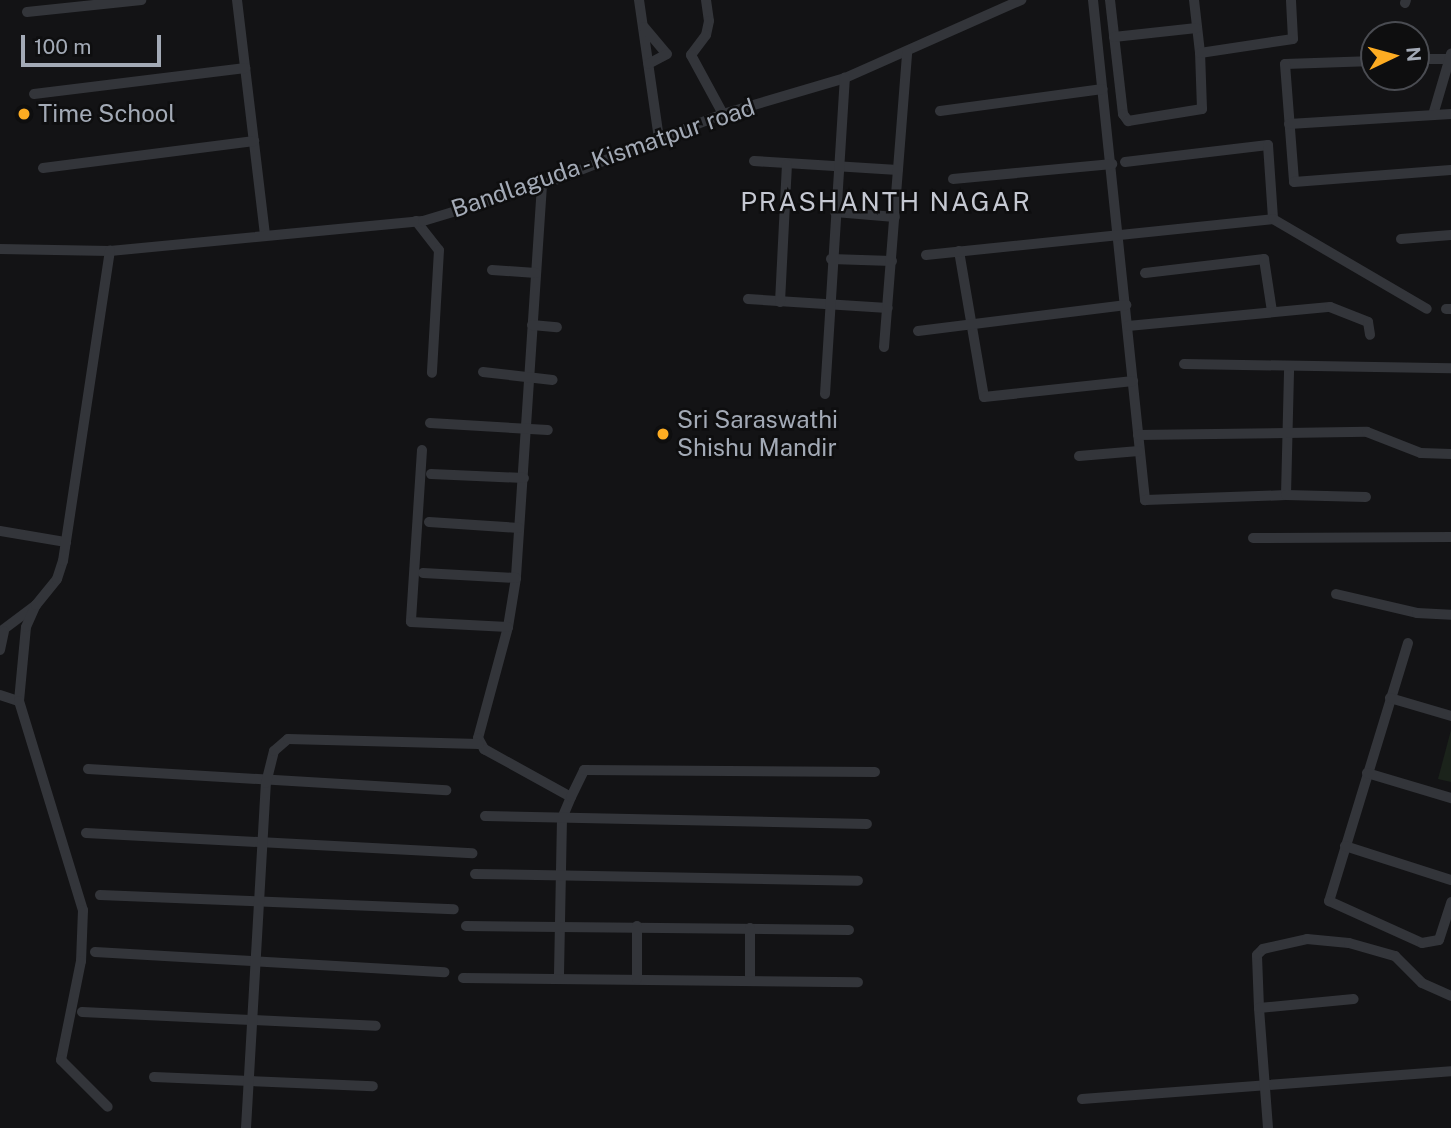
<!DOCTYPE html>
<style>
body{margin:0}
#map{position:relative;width:1451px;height:1128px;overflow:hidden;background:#131315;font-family:"Public Sans",sans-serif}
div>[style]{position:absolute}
.green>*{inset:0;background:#1b231b}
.minor>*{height:10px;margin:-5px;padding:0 5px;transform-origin:5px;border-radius:5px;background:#33353a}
.dots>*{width:19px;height:19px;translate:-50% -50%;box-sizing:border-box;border:4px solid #0e0e0f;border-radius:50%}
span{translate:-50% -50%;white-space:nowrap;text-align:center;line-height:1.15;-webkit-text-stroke:5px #0e0e0f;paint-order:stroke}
.poi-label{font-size:24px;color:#a3aab6}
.left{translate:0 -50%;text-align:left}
.street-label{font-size:24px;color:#a3aab6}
.neighbourhood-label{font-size:26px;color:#c5c8d2;letter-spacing:2px}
.north{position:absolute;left:1360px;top:21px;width:70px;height:70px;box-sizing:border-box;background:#0e0e0f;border:2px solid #4a4c52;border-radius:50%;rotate:85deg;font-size:19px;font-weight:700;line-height:28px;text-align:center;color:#a3aab6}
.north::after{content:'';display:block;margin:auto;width:24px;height:32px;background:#fdac22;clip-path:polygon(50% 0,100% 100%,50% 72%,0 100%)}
.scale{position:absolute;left:21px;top:35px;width:140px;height:32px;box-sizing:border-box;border:4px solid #a3aab6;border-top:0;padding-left:9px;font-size:21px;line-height:24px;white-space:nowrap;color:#a3aab6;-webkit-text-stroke:5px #0e0e0f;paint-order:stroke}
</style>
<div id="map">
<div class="green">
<i style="clip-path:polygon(1451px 730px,1451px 782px,1438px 779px)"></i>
</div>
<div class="minor">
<i style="left:237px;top:0;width:236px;rotate:83.2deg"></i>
<i style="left:639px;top:0;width:139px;rotate:81.8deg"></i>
<i style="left:706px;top:0;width:21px;rotate:82deg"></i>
<i style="left:709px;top:21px;width:14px;rotate:102deg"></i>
<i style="left:706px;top:35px;width:25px;rotate:127deg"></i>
<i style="left:691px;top:55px;width:67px;rotate:61.5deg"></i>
<i style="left:1093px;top:0;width:503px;rotate:84.06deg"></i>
<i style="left:1145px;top:500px;width:141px;rotate:-2deg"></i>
<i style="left:1286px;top:495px;width:127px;rotate:-88.6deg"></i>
<i style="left:1110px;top:0;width:115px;rotate:83.5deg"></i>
<i style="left:1123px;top:114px;width:9px;rotate:54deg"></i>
<i style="left:1128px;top:121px;width:75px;rotate:-9.2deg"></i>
<i style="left:1202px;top:109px;width:56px;rotate:-92deg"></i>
<i style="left:1194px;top:0;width:53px;rotate:83.5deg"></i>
<i style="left:1200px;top:53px;width:94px;rotate:-8.6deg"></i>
<i style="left:1293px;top:39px;width:39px;rotate:-93deg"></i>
<i style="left:1405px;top:3px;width:3px;rotate:-72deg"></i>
<i style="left:27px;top:12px;width:115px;rotate:-6deg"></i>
<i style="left:644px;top:27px;width:35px;rotate:50deg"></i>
<i style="left:667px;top:54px;width:21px;rotate:152deg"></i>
<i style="left:1114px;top:37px;width:83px;rotate:-6.2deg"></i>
<i style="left:1416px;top:59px;width:34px"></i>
<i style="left:1374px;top:61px;width:89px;rotate:178.1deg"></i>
<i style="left:1285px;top:64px;width:118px;rotate:85.6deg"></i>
<i style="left:1294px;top:182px;width:157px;rotate:-4.4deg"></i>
<i style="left:34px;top:94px;width:213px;rotate:-7deg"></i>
<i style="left:940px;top:111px;width:164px;rotate:-7.7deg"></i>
<i style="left:1433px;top:115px;width:64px;rotate:-73.6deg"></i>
<i style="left:1289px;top:124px;width:162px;rotate:-3.5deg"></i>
<i style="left:754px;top:161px;width:144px;rotate:3.6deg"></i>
<i style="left:1125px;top:162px;width:144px;rotate:-6.8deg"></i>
<i style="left:1268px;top:145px;width:74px;rotate:86.1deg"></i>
<i style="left:43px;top:168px;width:213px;rotate:-7.3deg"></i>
<i style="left:953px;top:179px;width:160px;rotate:-5.4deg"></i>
<i style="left:542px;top:185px;width:394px;rotate:93.8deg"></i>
<i style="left:516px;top:578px;width:50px;rotate:99.3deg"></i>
<i style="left:508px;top:627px;width:115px;rotate:105.1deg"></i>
<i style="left:478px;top:738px;width:13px;rotate:61deg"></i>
<i style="left:484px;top:749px;width:99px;rotate:28.9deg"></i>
<i style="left:571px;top:797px;width:23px;rotate:113deg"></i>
<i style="left:562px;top:818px;width:159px;rotate:91.1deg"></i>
<i style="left:835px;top:212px;width:60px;rotate:4.8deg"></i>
<i style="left:416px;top:221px;width:37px;rotate:52deg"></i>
<i style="left:439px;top:250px;width:123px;rotate:93.3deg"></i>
<i style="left:1401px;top:239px;width:50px;rotate:-4.6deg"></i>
<i style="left:0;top:249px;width:110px;rotate:1deg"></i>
<i style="left:110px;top:251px;width:314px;rotate:-5.5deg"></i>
<i style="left:423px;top:221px;width:124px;rotate:-16.8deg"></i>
<i style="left:542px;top:185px;width:194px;rotate:-21.4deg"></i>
<i style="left:723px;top:114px;width:127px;rotate:-16.4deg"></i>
<i style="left:845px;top:78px;width:193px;rotate:-23.9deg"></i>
<i style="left:959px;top:251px;width:148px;rotate:80.3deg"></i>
<i style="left:984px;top:397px;width:150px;rotate:-6.1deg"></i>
<i style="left:926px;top:255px;width:349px;rotate:-5.9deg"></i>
<i style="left:1273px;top:219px;width:178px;rotate:30.3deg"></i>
<i style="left:831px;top:259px;width:61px;rotate:1.9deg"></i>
<i style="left:492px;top:270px;width:44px;rotate:3.9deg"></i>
<i style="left:1145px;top:273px;width:120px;rotate:-6.7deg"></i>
<i style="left:1264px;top:259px;width:53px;rotate:81.3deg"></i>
<i style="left:748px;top:299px;width:140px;rotate:3.7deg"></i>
<i style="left:780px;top:302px;width:138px;rotate:-87.1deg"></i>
<i style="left:1446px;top:309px;width:5px"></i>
<i style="left:532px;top:325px;width:25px;rotate:5deg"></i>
<i style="left:1128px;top:326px;width:203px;rotate:-5.4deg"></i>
<i style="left:1330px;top:307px;width:41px;rotate:21.5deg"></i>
<i style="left:1368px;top:322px;width:13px;rotate:81deg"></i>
<i style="left:918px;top:331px;width:210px;rotate:-7.1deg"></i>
<i style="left:884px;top:347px;width:296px;rotate:-85.5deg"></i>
<i style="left:1184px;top:364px;width:267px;rotate:0.9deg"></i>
<i style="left:483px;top:372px;width:70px;rotate:6.5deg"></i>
<i style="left:825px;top:394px;width:317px;rotate:-86.4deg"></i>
<i style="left:430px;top:423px;width:118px;rotate:3.4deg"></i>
<i style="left:1138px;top:435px;width:229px;rotate:-0.8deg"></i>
<i style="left:1367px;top:432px;width:58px;rotate:21.3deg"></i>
<i style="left:1421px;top:453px;width:30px;rotate:2deg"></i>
<i style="left:422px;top:450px;width:172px;rotate:93.7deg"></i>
<i style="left:411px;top:622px;width:97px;rotate:3deg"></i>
<i style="left:1079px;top:456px;width:60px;rotate:-4.8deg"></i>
<i style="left:431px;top:474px;width:93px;rotate:2.5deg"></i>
<i style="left:1286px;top:495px;width:80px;rotate:1.4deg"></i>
<i style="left:429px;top:522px;width:90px;rotate:3.8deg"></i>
<i style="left:0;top:531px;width:67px;rotate:9.5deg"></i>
<i style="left:1253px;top:538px;width:198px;rotate:-0.3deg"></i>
<i style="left:423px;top:573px;width:93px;rotate:3.1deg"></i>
<i style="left:1336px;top:594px;width:83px;rotate:13.2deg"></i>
<i style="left:1417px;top:613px;width:34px;rotate:3deg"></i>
<i style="left:0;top:632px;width:45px;rotate:-36.9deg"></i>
<i style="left:1408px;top:643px;width:270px;rotate:107deg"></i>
<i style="left:1329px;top:901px;width:102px;rotate:24.3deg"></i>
<i style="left:1422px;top:943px;width:17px;rotate:-10deg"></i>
<i style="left:1439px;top:940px;width:40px;rotate:-72deg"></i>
<i style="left:0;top:650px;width:19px;rotate:-78deg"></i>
<i style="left:0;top:695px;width:20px;rotate:18deg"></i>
<i style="left:19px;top:701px;width:74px;rotate:-84.6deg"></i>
<i style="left:26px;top:627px;width:24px;rotate:-66deg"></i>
<i style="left:36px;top:605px;width:33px;rotate:-51deg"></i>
<i style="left:57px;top:579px;width:19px;rotate:-72deg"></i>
<i style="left:63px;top:561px;width:314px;rotate:-81.4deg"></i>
<i style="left:1390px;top:698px;width:64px;rotate:16.4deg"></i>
<i style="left:19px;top:701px;width:219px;rotate:73deg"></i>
<i style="left:83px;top:910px;width:51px;rotate:92.2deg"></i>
<i style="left:81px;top:961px;width:101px;rotate:101.4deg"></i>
<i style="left:61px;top:1060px;width:66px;rotate:45deg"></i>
<i style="left:88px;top:769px;width:359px;rotate:3.4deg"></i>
<i style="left:1367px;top:773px;width:88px;rotate:16.6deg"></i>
<i style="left:571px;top:797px;width:30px;rotate:-64deg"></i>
<i style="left:584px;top:770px;width:291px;rotate:0.4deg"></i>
<i style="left:485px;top:816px;width:382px;rotate:1.2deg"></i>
<i style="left:86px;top:833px;width:387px;rotate:3deg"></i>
<i style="left:1345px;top:846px;width:111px;rotate:17.8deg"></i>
<i style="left:475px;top:874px;width:383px;rotate:1deg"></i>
<i style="left:100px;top:895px;width:354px;rotate:2.3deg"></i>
<i style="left:466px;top:926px;width:383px;rotate:0.6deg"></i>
<i style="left:750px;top:928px;width:52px;rotate:90deg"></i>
<i style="left:95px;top:952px;width:350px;rotate:3.3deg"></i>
<i style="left:463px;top:978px;width:395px;rotate:0.6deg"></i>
<i style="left:637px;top:979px;width:53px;rotate:-90deg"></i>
<i style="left:1259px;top:1008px;width:53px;rotate:-92.2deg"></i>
<i style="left:1257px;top:955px;width:8px;rotate:-45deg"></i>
<i style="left:1263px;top:949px;width:45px;rotate:-12.8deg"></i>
<i style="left:1307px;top:939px;width:42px;rotate:5.4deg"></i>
<i style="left:1349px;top:943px;width:48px;rotate:15.8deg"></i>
<i style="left:1395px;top:956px;width:38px;rotate:45deg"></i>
<i style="left:1422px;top:983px;width:32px;rotate:24deg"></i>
<i style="left:82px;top:1012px;width:294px;rotate:2.7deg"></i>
<i style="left:154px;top:1077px;width:219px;rotate:2.4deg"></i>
<i style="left:1082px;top:1099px;width:370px;rotate:-4.3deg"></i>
<i style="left:246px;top:1128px;width:346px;rotate:-86.7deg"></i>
<i style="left:266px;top:783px;width:33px;rotate:-76deg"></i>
<i style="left:274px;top:751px;width:18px;rotate:-41deg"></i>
<i style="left:288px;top:739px;width:191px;rotate:1.5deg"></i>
<i style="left:1268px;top:1128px;width:120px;rotate:-94.3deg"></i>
<i style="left:1259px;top:1008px;width:95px;rotate:-5.4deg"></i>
</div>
<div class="dots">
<i style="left:24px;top:114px;background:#fdac22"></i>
<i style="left:663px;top:434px;background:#fdac22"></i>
</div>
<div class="poi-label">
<span class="left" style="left:38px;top:114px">Time School</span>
<span class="left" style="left:677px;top:434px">Sri Saraswathi<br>Shishu Mandir</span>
</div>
<div class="street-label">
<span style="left:603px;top:158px;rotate:-19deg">Bandlaguda - Kismatpur road</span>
</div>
<div class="neighbourhood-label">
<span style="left:886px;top:202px">PRASHANTH NAGAR</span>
</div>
<div class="north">N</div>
<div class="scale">100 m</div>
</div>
